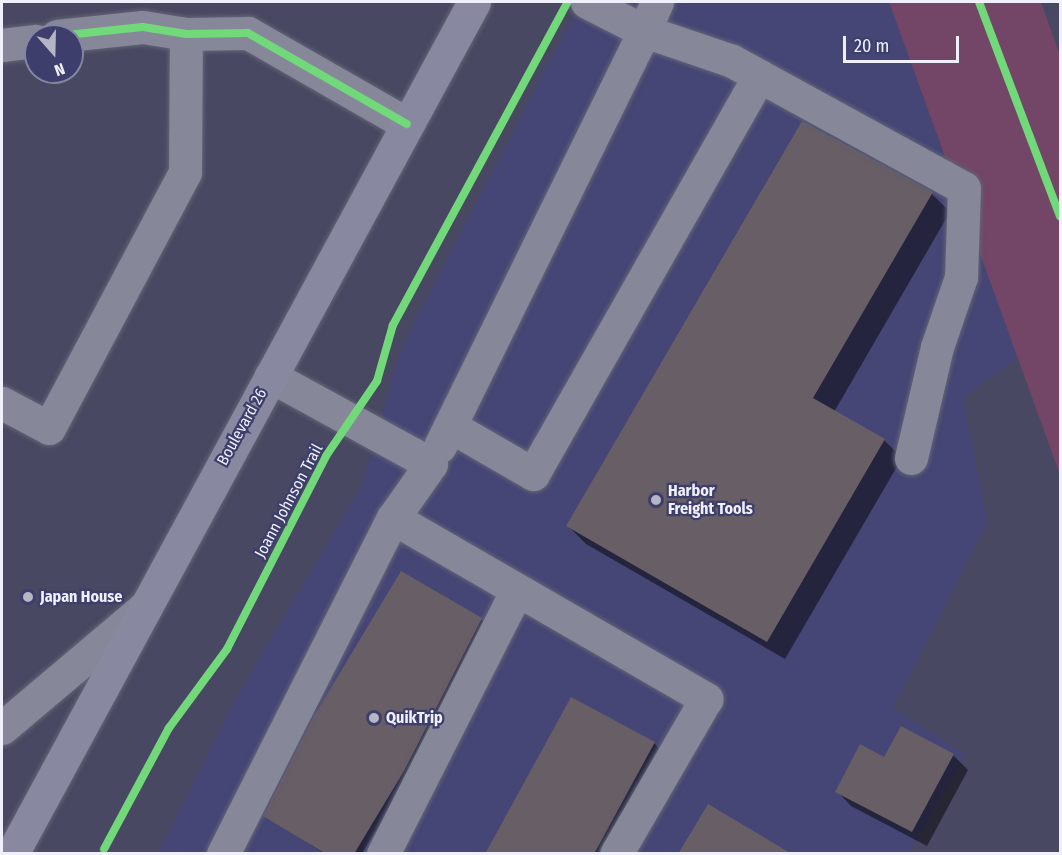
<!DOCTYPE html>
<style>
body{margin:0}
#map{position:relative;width:1062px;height:855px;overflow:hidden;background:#484862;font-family:"Fira Sans Condensed",sans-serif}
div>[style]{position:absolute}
.built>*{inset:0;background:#454576}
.green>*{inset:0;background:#734567}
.shadow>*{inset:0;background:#0007}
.building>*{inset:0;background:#675e66}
.roads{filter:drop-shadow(0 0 2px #636476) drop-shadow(0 0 2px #636476)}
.minor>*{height:33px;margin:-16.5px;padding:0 16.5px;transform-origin:16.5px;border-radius:16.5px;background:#868799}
.major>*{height:33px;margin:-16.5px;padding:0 16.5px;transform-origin:16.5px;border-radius:16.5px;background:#8889a0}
.cycleway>*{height:8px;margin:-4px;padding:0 4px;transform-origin:4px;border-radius:4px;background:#71d979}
.dots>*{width:16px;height:16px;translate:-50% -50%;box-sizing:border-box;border:3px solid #3d3e6c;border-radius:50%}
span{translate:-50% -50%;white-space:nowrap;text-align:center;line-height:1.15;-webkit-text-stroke:4.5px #3d3e6c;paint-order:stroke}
.street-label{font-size:16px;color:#eff0fb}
.poi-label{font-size:16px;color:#eff0fb;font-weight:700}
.left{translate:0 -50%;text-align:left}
.frame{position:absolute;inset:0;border:3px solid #eff0fb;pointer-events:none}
.north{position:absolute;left:24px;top:24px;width:60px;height:60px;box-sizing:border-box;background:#3d3e6c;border:2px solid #8485a5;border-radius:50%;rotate:160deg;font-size:16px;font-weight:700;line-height:24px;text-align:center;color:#eff0fb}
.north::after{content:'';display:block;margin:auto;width:21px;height:27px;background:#b5b5c5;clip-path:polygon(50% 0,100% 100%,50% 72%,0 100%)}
.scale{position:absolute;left:843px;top:36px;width:116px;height:27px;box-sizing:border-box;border:3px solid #eff0fb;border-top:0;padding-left:8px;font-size:18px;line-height:21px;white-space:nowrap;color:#eff0fb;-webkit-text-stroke:4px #3d3e6c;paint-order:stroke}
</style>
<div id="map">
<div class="built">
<i style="clip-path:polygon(580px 2px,889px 2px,1018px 357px,963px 398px,987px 522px,893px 708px,965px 754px,909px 853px,158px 854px,236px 698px,362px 485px,400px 351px)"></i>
</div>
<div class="green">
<i style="clip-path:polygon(889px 2px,1041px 2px,1060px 55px,1060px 475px)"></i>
</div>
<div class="shadow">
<i style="clip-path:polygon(803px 123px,932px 194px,950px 212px,834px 412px,884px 440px,902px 458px,785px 659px,586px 544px,568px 526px)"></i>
<i style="clip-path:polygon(481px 620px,486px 624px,409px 776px,362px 854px,325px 854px,265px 816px)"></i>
<i style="clip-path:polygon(654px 743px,668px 758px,616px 854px,487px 854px)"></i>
<i style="clip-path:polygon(953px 755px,968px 770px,927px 846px,851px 806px,837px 791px,885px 759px)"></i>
</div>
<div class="building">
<i style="clip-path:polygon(802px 121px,933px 192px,813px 398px,885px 439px,767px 642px,566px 526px)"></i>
<i style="clip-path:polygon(401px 571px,482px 618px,404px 771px,354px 854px,326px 854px,263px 816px,314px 716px)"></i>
<i style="clip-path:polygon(571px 697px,655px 742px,594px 854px,485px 854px)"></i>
<i style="clip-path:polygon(901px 726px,954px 754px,912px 832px,835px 792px,860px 744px,884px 757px)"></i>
<i style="clip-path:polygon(708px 804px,792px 854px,678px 854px)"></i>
</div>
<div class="roads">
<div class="minor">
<i style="left:657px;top:2px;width:32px;rotate:114deg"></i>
<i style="left:644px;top:31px;width:93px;rotate:18.8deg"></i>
<i style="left:732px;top:61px;width:264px;rotate:28.7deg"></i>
<i style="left:964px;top:188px;width:89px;rotate:91.9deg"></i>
<i style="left:961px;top:277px;width:74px;rotate:108.9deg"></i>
<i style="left:937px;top:347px;width:114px;rotate:103.2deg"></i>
<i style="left:57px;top:36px;width:86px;rotate:-6deg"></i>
<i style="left:143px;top:27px;width:44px;rotate:9.2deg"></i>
<i style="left:186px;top:34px;width:62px;rotate:-0.9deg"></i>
<i style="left:248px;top:33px;width:183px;rotate:29.8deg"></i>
<i style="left:2px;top:45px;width:34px;rotate:-7deg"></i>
<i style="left:2px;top:403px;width:53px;rotate:28deg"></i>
<i style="left:49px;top:428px;width:290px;rotate:-62deg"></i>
<i style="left:185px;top:172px;width:138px;rotate:-89.6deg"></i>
<i style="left:450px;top:426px;width:96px;rotate:30deg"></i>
<i style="left:533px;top:474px;width:458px;rotate:-60.4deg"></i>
<i style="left:440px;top:446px;width:462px;rotate:-63.8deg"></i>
<i style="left:644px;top:31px;width:64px;rotate:-153deg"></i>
<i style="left:393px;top:518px;width:362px;rotate:30deg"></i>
<i style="left:706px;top:699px;width:179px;rotate:120.1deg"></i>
<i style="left:2px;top:728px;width:186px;rotate:-40.2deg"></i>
<i style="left:223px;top:854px;width:377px;rotate:-63.2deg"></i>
<i style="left:393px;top:518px;width:66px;rotate:-54.9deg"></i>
<i style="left:431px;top:464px;width:183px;rotate:-151.3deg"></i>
<i style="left:383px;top:854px;width:296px;rotate:-63.1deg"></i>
</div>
<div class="major">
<i style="left:12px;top:854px;width:969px;rotate:-61.53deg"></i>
</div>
</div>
<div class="cycleway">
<i style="left:979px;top:2px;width:229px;rotate:69.3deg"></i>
<i style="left:57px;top:36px;width:86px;rotate:-6deg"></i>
<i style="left:143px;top:27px;width:44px;rotate:9.2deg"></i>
<i style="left:186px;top:34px;width:62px;rotate:-0.9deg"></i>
<i style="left:248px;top:33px;width:183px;rotate:29.8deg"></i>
<i style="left:104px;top:849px;width:137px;rotate:-61.8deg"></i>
<i style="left:169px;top:728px;width:98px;rotate:-53.7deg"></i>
<i style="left:227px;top:649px;width:217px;rotate:-62.8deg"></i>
<i style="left:326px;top:456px;width:91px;rotate:-55.8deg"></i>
<i style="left:377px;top:381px;width:58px;rotate:-74.1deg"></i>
<i style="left:393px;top:325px;width:367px;rotate:-61.6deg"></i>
</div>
<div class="dots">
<i style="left:656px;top:500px;background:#b5b5c5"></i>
<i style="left:28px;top:597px;background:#b5b5c5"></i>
<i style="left:374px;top:718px;background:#b5b5c5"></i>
</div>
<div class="street-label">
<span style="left:242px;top:427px;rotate:-61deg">Boulevard 26</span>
<span style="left:289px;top:501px;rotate:-62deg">Joann Johnson Trail</span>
</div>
<div class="poi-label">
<span class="left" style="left:668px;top:500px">Harbor<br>Freight Tools</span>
<span class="left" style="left:40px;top:597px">Japan House</span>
<span class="left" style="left:386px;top:718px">QuikTrip</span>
</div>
<div class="frame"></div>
<div class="north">N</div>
<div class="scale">20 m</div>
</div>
